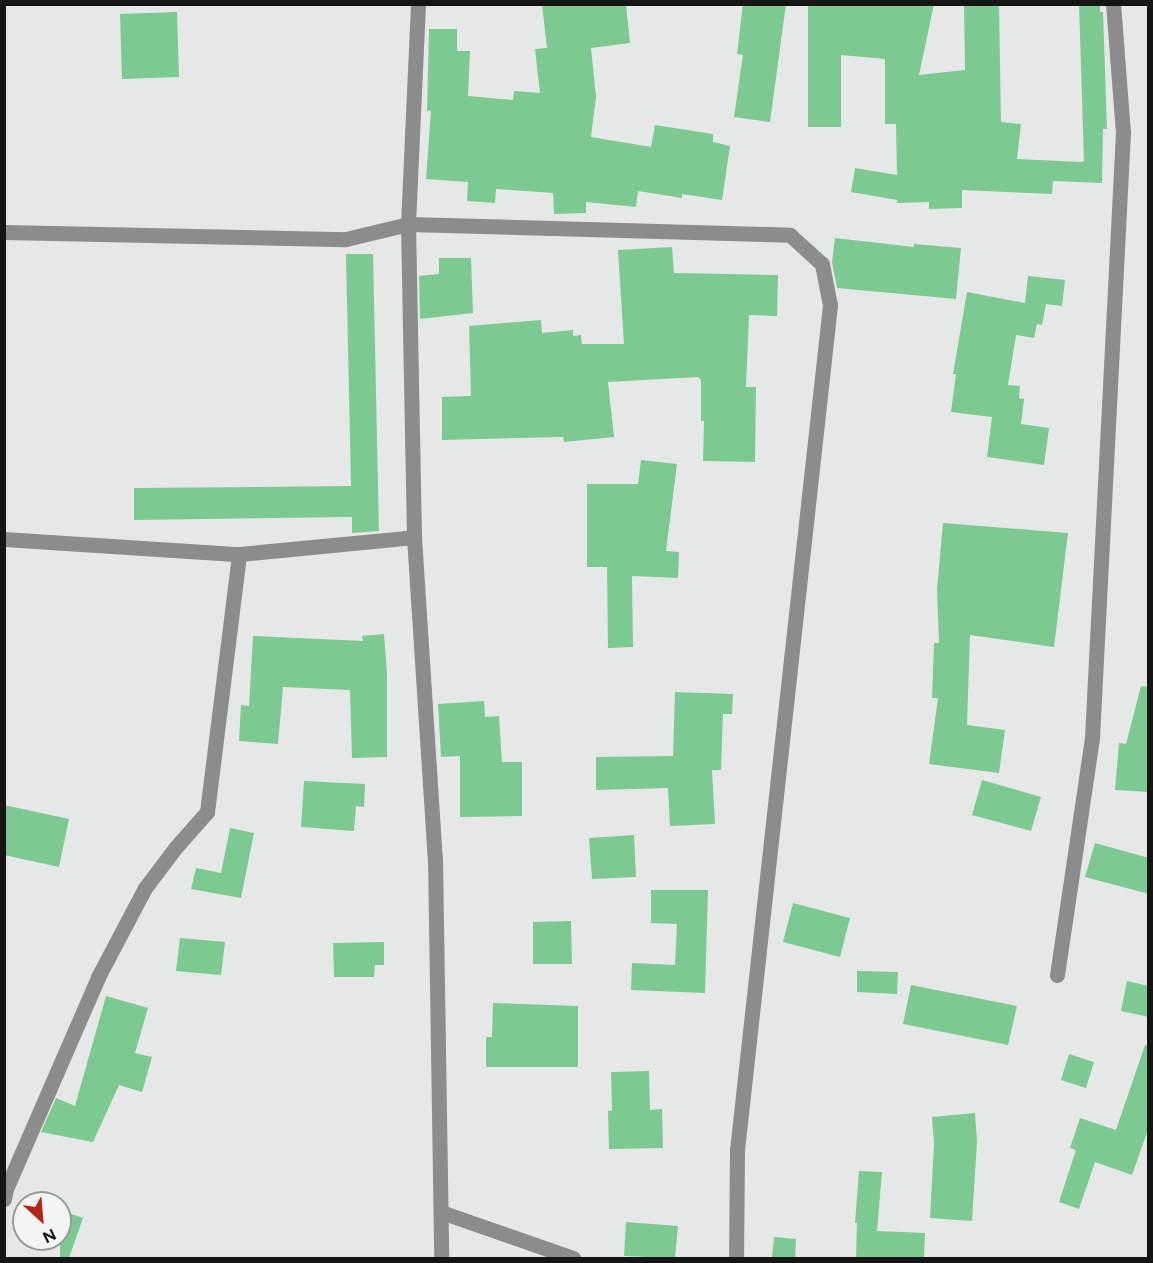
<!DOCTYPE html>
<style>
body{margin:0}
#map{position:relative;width:1153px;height:1263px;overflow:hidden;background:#e5e8e6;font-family:Figtree,sans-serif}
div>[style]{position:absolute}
.building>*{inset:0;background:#7cca91}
.minor>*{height:15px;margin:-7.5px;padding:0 7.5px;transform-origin:7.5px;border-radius:7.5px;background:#8b8c8b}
span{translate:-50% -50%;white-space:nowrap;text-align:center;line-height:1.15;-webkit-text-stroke:4.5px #f2f5f3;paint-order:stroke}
.frame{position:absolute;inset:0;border:6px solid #141514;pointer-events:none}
.north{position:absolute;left:12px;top:1191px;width:60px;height:60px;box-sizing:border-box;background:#f2f5f3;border:2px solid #999b9a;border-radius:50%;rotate:154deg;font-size:16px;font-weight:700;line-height:24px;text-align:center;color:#141514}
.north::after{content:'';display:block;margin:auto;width:21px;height:27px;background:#b32419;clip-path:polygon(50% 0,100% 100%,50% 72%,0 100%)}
</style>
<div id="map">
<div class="building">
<i style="clip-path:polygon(542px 4px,626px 4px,630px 43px,591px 48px,596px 97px,591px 137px,651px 147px,655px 125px,713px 134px,713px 142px,730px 146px,722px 200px,682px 194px,682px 198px,638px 191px,636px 207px,586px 202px,586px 213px,554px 214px,553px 193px,496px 189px,495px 203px,467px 201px,468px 182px,426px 179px,431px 111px,427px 111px,429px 29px,457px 29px,457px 51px,470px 51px,468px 96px,513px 100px,514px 91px,540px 93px,535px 49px,547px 48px)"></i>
<i style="clip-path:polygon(743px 4px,786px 4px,770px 122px,734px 117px,743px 55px,737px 54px)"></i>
<i style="clip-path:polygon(808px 4px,934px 4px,919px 75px,965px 70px,964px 4px,999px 4px,1001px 122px,1021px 124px,1017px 159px,1081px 162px,1084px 161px,1079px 4px,1100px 4px,1100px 12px,1103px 12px,1107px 129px,1103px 129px,1102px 183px,1053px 181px,1052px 194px,962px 190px,962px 208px,929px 209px,929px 202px,897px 203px,897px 200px,851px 192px,855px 168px,897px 175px,896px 124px,885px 124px,885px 59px,841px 55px,841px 127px,808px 127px)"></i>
<i style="clip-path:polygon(177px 12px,179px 77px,122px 79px,120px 14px)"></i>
<i style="clip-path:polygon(835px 238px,914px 247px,914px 244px,961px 248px,956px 299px,837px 288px,832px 262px)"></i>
<i style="clip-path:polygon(672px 247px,674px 273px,778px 275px,777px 316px,749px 315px,746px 387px,756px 387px,755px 462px,703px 461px,704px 421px,701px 421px,701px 380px,698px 377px,608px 382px,614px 437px,564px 442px,563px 437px,442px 440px,442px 397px,471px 396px,469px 326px,541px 320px,542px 333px,573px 330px,573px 336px,581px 335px,582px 344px,624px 344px,618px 250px)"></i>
<i style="clip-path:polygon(346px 254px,373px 254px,379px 531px,352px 533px,352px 517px,134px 520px,134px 488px,351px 486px)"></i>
<i style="clip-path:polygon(439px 258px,471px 258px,473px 313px,420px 319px,419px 276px,439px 274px)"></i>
<i style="clip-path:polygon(1028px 276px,1065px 280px,1062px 306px,1046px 304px,1042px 325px,1037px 324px,1034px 338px,1016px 335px,1008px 385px,1020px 386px,1019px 398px,1024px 399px,1021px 424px,1049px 428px,1044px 465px,987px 457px,992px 417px,951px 412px,956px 374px,953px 374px,967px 292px,1025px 303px)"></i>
<i style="clip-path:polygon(641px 460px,677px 464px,666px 551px,679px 552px,678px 578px,632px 576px,633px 647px,608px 648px,607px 567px,587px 567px,587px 484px,638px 484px)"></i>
<i style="clip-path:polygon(943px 523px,1068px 533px,1054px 647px,970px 635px,967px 725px,1005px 730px,999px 773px,929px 764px,938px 698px,932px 698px,934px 643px,939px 643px,937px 589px)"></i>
<i style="clip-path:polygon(384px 634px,387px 674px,387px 757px,352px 758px,350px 690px,283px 687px,278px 744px,239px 741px,241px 705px,249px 706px,253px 636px,363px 641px,362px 636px)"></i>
<i style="clip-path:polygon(1141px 686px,1149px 687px,1149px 792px,1115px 790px,1119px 743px,1126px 744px)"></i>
<i style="clip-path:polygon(675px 692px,733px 694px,732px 714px,723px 714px,721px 770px,712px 770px,715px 824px,670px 826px,668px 788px,596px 790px,596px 757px,673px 756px)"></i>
<i style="clip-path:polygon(484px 701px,485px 717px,499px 716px,502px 762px,522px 762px,522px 816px,460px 817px,460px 756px,441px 757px,438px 704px)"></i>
<i style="clip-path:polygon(982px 780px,1041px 797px,1031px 831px,972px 815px)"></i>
<i style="clip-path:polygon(304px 781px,365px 784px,364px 807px,356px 806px,354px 831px,301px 827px)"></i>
<i style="clip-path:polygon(4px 805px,69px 819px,59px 867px,4px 855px)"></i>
<i style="clip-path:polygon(230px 828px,254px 833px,241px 898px,191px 889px,196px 868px,221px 873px)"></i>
<i style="clip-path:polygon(634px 835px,636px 877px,592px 879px,589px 838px)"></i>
<i style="clip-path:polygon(1095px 843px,1149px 858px,1149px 894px,1085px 877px)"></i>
<i style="clip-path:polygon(651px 890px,708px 890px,705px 993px,631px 990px,632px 963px,675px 965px,677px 924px,651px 923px)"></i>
<i style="clip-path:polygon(793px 903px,850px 918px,840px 957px,783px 942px)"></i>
<i style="clip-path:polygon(571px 921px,572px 964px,533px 964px,533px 922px)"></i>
<i style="clip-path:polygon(180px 938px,225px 942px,221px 975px,176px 971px)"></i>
<i style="clip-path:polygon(384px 942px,384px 965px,375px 965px,374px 977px,334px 977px,333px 943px)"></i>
<i style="clip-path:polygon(857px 971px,898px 972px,897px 994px,857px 992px)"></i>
<i style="clip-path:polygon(1127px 981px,1149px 986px,1149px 1017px,1121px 1011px)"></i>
<i style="clip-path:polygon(911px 985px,1017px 1006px,1008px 1045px,903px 1024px)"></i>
<i style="clip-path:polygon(106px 996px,148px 1008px,135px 1053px,152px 1057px,142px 1092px,119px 1085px,93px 1142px,41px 1132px,56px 1098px,75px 1106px)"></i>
<i style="clip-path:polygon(493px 1003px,578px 1006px,578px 1067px,486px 1067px,486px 1037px,492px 1037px)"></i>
<i style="clip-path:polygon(1145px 1045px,1149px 1046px,1149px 1127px,1132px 1175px,1095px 1162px,1079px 1209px,1059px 1202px,1076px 1150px,1070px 1148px,1080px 1118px,1116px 1130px)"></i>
<i style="clip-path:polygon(1069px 1054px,1094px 1062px,1086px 1088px,1061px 1080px)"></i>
<i style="clip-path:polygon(649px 1071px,650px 1110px,662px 1109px,663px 1148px,609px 1149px,608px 1111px,612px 1111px,611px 1072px)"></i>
<i style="clip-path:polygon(975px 1113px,977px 1142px,972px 1221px,930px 1218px,934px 1144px,932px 1117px)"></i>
<i style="clip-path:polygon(859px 1171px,882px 1172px,877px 1231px,925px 1233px,924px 1258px,856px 1258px,857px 1223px,855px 1223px)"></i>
<i style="clip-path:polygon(60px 1210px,83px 1218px,69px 1258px,60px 1258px)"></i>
<i style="clip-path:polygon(626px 1222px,678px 1226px,675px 1258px,624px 1256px)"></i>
<i style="clip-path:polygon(774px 1237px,796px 1239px,795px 1258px,772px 1258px)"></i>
</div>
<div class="minor">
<i style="left:418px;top:4px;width:220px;rotate:92.6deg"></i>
<i style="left:408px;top:224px;width:313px;rotate:88.9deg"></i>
<i style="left:414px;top:537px;width:322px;rotate:86.3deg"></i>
<i style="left:435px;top:858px;width:400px;rotate:89.1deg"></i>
<i style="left:4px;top:232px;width:342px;rotate:1.2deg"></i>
<i style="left:346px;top:239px;width:64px;rotate:-13.6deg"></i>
<i style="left:408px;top:224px;width:382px;rotate:1.6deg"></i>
<i style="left:790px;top:235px;width:43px;rotate:42.2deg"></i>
<i style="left:822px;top:264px;width:42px;rotate:79deg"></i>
<i style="left:830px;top:305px;width:850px;rotate:96.28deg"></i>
<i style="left:737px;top:1150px;width:108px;rotate:90.5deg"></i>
<i style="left:4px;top:539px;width:235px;rotate:3.7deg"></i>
<i style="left:239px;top:554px;width:176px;rotate:-5.5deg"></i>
<i style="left:1057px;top:975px;width:240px;rotate:-81.6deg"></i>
<i style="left:1092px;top:738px;width:606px;rotate:-87.07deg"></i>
<i style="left:1123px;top:133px;width:129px;rotate:-94.4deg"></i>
<i style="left:4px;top:1199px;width:10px;rotate:-79deg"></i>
<i style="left:6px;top:1189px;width:231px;rotate:-66.5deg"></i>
<i style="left:98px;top:977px;width:101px;rotate:-62.2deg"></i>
<i style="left:145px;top:888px;width:51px;rotate:-52.9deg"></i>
<i style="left:176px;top:847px;width:47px;rotate:-48.5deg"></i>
<i style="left:207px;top:812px;width:260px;rotate:-82.9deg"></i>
<i style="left:441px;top:1212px;width:140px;rotate:19.2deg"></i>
</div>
<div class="frame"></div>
<div class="north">N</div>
</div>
